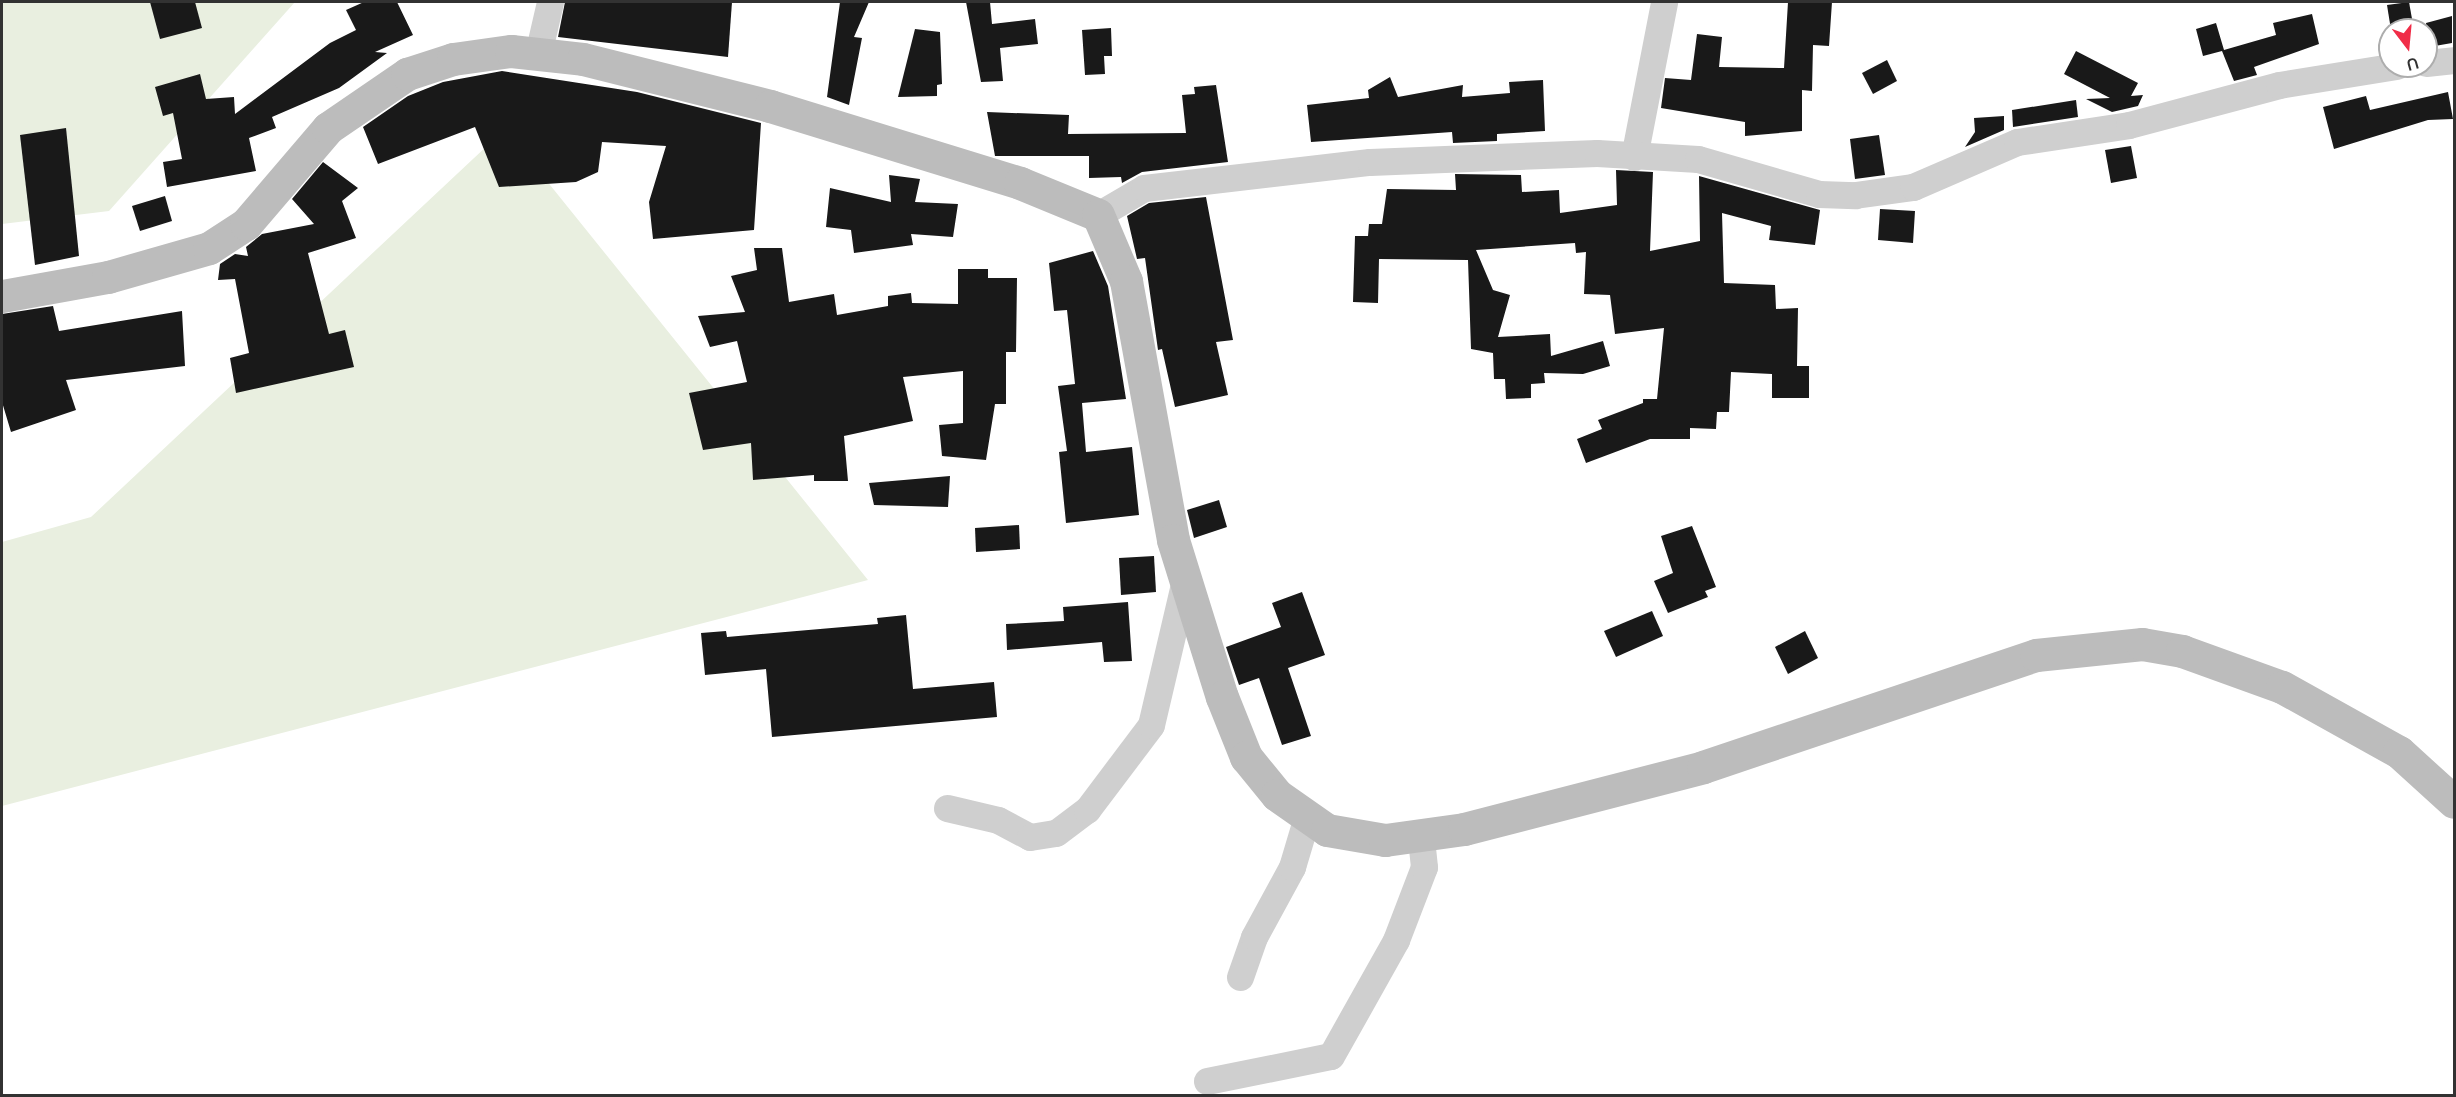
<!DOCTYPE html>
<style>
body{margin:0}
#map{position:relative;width:2456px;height:1097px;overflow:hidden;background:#fff;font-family:"Nunito Sans",sans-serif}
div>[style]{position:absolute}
.green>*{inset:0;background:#e9efe0}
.building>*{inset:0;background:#191919}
.minor>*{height:27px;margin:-13.5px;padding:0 13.5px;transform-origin:13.5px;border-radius:13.5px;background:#cfcfcf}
.secondary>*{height:33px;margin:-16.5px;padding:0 16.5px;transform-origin:16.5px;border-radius:16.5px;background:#bcbcbc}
span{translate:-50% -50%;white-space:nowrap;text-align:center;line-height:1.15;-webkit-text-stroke:6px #fff;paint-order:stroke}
.frame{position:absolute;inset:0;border:3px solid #323232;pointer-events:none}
.north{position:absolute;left:2378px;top:18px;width:60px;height:60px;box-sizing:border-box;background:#fff;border:2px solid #adadad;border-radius:50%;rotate:164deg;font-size:16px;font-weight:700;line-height:24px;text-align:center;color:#323232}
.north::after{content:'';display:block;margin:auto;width:21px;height:27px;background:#f02d48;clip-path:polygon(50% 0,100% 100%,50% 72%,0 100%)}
</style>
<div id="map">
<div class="green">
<i style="clip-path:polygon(2px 2px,295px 2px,109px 211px,2px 224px)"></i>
<i style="clip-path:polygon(505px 129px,868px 580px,2px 806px,2px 542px,91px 517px)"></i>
</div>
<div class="building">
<i style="clip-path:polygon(150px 2px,195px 2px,202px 28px,160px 39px)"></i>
<i style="clip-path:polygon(364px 2px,397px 2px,413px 35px,375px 52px,387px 53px,339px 88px,272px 117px,276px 128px,249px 138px,256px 171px,167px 187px,163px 162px,182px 159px,173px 113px,163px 116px,155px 87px,200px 74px,206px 99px,234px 97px,235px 114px,330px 43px,356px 30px,346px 10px)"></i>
<i style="clip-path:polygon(565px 2px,732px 2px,728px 57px,558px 37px)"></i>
<i style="clip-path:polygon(840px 2px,869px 2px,854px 37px,862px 38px,849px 105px,827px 97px)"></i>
<i style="clip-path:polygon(966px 2px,990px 2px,992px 24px,1035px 19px,1038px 44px,1000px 48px,1003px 81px,981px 82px)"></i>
<i style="clip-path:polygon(1788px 2px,1832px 2px,1829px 46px,1813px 45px,1812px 91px,1802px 90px,1802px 131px,1745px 136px,1745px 122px,1661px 108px,1665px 78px,1691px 80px,1697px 34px,1722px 37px,1719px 67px,1784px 68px)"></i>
<i style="clip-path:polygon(2409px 2px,2414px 30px,2391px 30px,2387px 5px)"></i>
<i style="clip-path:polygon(2312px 14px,2319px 44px,2254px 67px,2257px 75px,2234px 81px,2222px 51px,2203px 56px,2196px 29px,2216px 23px,2224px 50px,2276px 35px,2273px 23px)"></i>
<i style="clip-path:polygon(2452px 16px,2452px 43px,2429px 47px,2426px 23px)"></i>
<i style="clip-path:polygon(1111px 28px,1112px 56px,1104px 56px,1105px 74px,1085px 75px,1082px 30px)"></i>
<i style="clip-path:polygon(915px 29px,940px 32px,942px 84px,937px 85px,937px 96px,898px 97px)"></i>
<i style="clip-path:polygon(2076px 51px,2138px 83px,2131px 96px,2143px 95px,2138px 106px,2112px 112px,2086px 99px,2110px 98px,2064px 74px)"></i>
<i style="clip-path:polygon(1887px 60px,1897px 81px,1873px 94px,1862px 73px)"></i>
<i style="clip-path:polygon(502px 71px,637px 92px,761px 123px,754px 230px,653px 239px,649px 202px,666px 146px,602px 142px,598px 172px,576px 182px,499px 187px,475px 127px,378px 164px,363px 127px,408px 96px,443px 82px)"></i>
<i style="clip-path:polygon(1390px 77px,1398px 97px,1463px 85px,1462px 97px,1510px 93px,1509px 82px,1543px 80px,1545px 131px,1497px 134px,1497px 141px,1453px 143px,1452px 132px,1311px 142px,1307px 105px,1369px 98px,1368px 90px)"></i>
<i style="clip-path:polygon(1216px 85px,1228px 162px,1142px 172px,1122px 183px,1121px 177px,1089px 178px,1089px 156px,995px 156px,987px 112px,1069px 115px,1068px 134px,1186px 133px,1182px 95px,1195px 94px,1194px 87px)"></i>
<i style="clip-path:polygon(2448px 92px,2453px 119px,2428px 120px,2334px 149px,2323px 107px,2366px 96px,2370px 110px)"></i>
<i style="clip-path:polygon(2076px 100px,2078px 117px,2013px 127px,2012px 110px)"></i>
<i style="clip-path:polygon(2004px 116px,2004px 130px,1965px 147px,1975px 132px,1974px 118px)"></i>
<i style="clip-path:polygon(66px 128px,79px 256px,35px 265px,20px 135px)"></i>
<i style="clip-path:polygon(1879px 135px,1885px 175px,1855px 179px,1850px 139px)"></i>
<i style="clip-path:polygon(2131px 146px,2137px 178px,2111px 183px,2105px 150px)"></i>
<i style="clip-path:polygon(323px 162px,358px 188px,342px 201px,356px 238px,308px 253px,329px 334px,345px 330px,354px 367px,236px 393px,230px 358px,249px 353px,235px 279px,218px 280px,220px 264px,235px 254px,248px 256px,246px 247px,262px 234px,314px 224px,292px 199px)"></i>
<i style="clip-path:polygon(1616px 170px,1653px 172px,1650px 251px,1700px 241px,1699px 176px,1820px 210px,1815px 245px,1769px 240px,1771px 226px,1722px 213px,1724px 283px,1775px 285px,1776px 309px,1798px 308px,1797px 366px,1809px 366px,1809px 398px,1772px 398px,1772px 374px,1731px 372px,1729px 412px,1717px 412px,1716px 429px,1690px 428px,1690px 439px,1650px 439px,1586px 463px,1577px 439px,1602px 429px,1598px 420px,1643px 403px,1643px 399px,1657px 399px,1664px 328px,1615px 334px,1610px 295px,1584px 294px,1586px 252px,1576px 253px,1575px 243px,1476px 250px,1493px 290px,1510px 295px,1498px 337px,1550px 334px,1551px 356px,1603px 341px,1610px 366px,1583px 374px,1544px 373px,1545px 383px,1531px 384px,1531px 398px,1506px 399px,1505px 379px,1494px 379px,1493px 353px,1471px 349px,1468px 260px,1379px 259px,1378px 303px,1353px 302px,1355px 236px,1368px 236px,1369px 224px,1382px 224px,1387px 189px,1456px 190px,1455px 174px,1521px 175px,1522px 192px,1559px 190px,1560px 213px,1617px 205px)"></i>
<i style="clip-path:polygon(889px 175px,920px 179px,915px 202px,958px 204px,953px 237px,911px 234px,913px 245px,854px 253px,851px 230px,826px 227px,830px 188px,891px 202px)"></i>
<i style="clip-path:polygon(165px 196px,172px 221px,140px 231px,132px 206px)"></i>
<i style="clip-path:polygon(1206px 197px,1233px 340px,1216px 342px,1228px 395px,1175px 407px,1162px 349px,1158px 350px,1145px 258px,1137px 259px,1127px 216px,1149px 203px)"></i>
<i style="clip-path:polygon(1880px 209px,1915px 211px,1913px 243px,1878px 240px)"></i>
<i style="clip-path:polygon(754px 248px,782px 248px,789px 302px,834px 294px,837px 315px,888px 306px,888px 296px,911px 293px,912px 303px,958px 304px,958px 269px,988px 269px,988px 278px,1017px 278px,1016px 352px,1006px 352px,1006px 404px,995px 404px,986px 460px,942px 456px,939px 425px,963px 423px,963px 371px,903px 377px,913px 421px,844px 436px,848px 481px,814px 481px,814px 475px,753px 480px,751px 443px,703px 450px,689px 393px,747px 382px,737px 341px,710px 347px,698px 316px,745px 312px,731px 276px,757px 270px)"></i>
<i style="clip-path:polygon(1093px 251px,1108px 286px,1126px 399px,1082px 403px,1086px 452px,1132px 447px,1139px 515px,1066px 523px,1059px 452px,1067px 451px,1058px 386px,1075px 384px,1067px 310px,1054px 311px,1049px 263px)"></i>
<i style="clip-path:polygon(53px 306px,59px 331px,182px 311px,185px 366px,66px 380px,76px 410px,11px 432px,2px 402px,2px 314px)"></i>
<i style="clip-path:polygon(950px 476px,948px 507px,874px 505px,869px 483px)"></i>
<i style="clip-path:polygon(1219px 500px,1227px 527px,1194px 538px,1187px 510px)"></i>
<i style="clip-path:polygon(1019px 525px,1020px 549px,976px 552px,975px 528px)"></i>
<i style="clip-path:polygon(1692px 526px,1716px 587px,1705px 591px,1708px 597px,1668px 613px,1654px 581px,1673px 573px,1661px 536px)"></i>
<i style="clip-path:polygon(1154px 556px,1156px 592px,1121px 595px,1119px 558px)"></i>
<i style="clip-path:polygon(1302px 592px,1325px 655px,1288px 668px,1311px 736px,1282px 745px,1259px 678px,1239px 685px,1226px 647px,1281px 627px,1272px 603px)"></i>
<i style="clip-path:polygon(1128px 602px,1132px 661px,1104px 662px,1102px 642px,1007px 650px,1006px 624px,1064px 621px,1063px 607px)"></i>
<i style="clip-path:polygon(1652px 611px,1663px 636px,1616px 657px,1604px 631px)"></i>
<i style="clip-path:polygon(906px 615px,913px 689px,994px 682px,997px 717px,772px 737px,766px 669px,705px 675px,701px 633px,726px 631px,727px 637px,878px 624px,877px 618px)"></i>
<i style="clip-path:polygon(1805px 631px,1818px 658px,1788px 674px,1775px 647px)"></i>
</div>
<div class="minor">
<i style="left:538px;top:54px;width:53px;rotate:-77deg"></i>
<i style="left:2426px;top:63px;width:28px;rotate:-6deg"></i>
<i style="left:1634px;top:157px;width:158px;rotate:-79deg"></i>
<i style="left:1098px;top:215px;width:53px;rotate:-30.4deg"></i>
<i style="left:1144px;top:188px;width:227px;rotate:-6.6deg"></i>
<i style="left:1370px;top:162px;width:227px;rotate:-2.3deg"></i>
<i style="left:1597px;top:153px;width:101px;rotate:3.4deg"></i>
<i style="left:1698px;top:159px;width:126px;rotate:16.1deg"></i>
<i style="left:1819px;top:194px;width:36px;rotate:2deg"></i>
<i style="left:1855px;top:195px;width:59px;rotate:-7.9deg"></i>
<i style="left:1913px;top:187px;width:113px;rotate:-23.4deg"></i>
<i style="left:2017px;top:142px;width:113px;rotate:-8.6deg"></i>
<i style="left:2129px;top:125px;width:155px;rotate:-14.9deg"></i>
<i style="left:2279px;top:85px;width:119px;rotate:-9.2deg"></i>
<i style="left:947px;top:808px;width:52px;rotate:13.2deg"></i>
<i style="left:998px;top:820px;width:36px;rotate:28deg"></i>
<i style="left:1030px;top:837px;width:26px;rotate:-9deg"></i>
<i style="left:1056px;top:833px;width:39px;rotate:-37deg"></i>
<i style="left:1087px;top:810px;width:106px;rotate:-53deg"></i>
<i style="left:1151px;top:725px;width:149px;rotate:-76.8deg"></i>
<i style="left:1240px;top:977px;width:42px;rotate:-70.7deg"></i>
<i style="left:1254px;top:937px;width:80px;rotate:-61.5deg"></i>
<i style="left:1292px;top:867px;width:49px;rotate:-73.4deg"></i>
<i style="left:1207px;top:1081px;width:126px;rotate:-11.4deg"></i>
<i style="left:1331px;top:1056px;width:133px;rotate:-60.7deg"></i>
<i style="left:1396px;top:940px;width:78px;rotate:-69deg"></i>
<i style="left:1424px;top:867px;width:29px;rotate:-96deg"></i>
</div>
<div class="secondary">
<i style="left:2px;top:296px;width:108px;rotate:-10.2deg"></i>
<i style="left:108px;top:277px;width:105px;rotate:-16deg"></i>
<i style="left:209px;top:248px;width:44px;rotate:-33deg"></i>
<i style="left:246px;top:224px;width:126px;rotate:-49.5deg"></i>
<i style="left:328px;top:128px;width:96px;rotate:-34.4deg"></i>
<i style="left:407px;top:74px;width:48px;rotate:-18.1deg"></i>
<i style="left:453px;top:59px;width:59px;rotate:-7.9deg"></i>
<i style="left:511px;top:51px;width:72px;rotate:6.3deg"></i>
<i style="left:583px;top:59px;width:193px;rotate:14.1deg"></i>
<i style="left:770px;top:106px;width:262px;rotate:17.1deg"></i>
<i style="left:1020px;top:183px;width:84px;rotate:22.3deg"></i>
<i style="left:1098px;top:215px;width:72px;rotate:67deg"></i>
<i style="left:1126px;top:281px;width:263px;rotate:79.7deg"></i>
<i style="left:1173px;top:540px;width:164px;rotate:72.7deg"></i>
<i style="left:1222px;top:697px;width:65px;rotate:68.2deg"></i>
<i style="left:1246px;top:757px;width:49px;rotate:50.8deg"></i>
<i style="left:1277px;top:795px;width:61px;rotate:35deg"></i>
<i style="left:1327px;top:830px;width:59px;rotate:9.8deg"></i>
<i style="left:1385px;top:840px;width:80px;rotate:-7.9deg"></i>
<i style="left:1464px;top:829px;width:247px;rotate:-14.5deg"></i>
<i style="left:1703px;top:767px;width:351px;rotate:-18.6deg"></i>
<i style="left:2036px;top:655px;width:107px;rotate:-5.9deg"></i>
<i style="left:2142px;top:644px;width:41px;rotate:9.9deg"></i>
<i style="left:2182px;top:651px;width:106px;rotate:19.8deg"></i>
<i style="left:2282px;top:687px;width:134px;rotate:29.1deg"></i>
<i style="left:2399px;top:752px;width:74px;rotate:42.3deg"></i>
</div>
<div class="frame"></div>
<div class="north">U</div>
</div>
